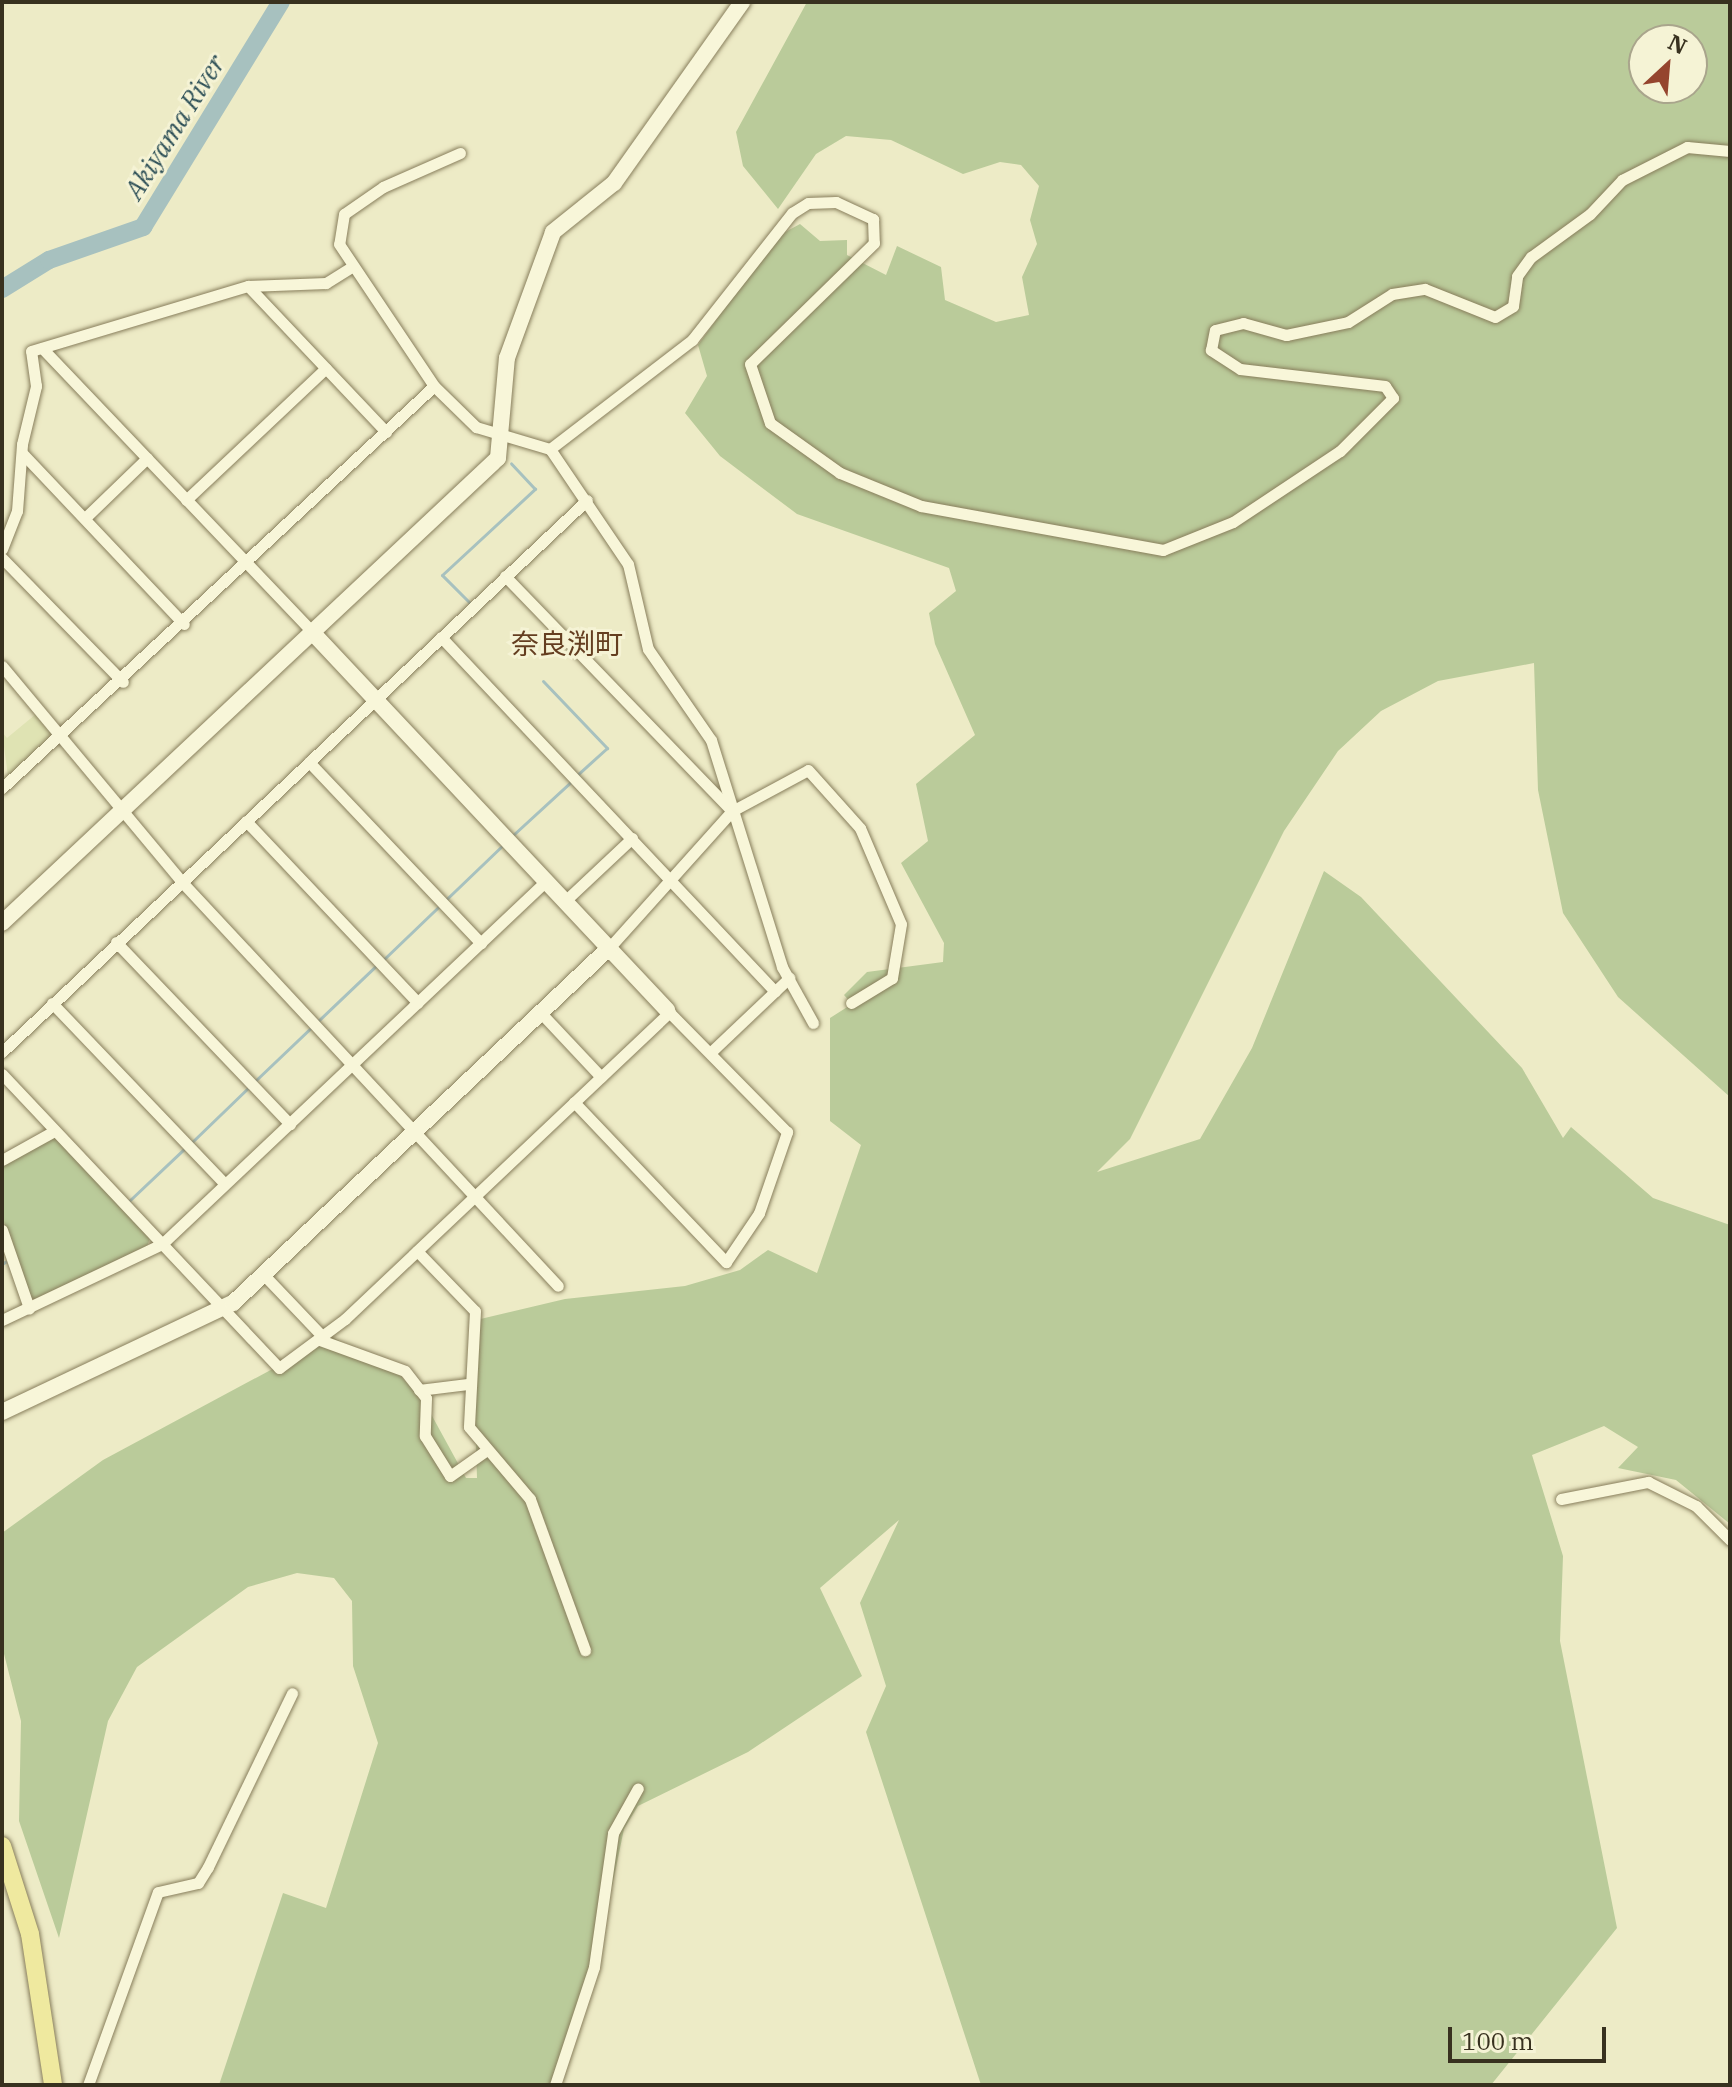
<!DOCTYPE html>
<meta charset="utf-8">
<style>
body{margin:0}
#map{position:relative;width:1732px;height:2087px;overflow:hidden;background:#edebc6;font-family:"IBM Plex Serif","Noto Sans JP",serif}
div>[style]{position:absolute}
.farmland>*{inset:0;background:#dfe3b3}
.green>*{inset:0;background:#bacb9a}
.stream>*{height:3px;margin:-1.5px;padding:0 1.5px;transform-origin:1.5px;border-radius:1.5px;background:#a7c1bf}
.river>*{height:18px;margin:-9px;padding:0 9px;transform-origin:9px;border-radius:9px;background:#a7c1bf}
.roads{filter:drop-shadow(0 0 2px #887e5c) drop-shadow(0 0 2px #887e5c)}
.street>*{height:11px;margin:-5.5px;padding:0 5.5px;transform-origin:5.5px;border-radius:5.5px;background:#f8f6d9}
.secondary>*{height:16px;margin:-8px;padding:0 8px;transform-origin:8px;border-radius:8px;background:#f8f6d9}
.primary>*{height:18px;margin:-9px;padding:0 9px;transform-origin:9px;border-radius:9px;background:#efe99f}
span{translate:-50% -50%;white-space:nowrap;text-align:center;line-height:1.15;-webkit-text-stroke:6px #f5f3d5;paint-order:stroke}
.water-label{font-size:26px;color:#2f5158;font-style:italic}
.quarter-label{font-size:28px;color:#643e20}
.frame{position:absolute;inset:0;border:4px solid #38311f;pointer-events:none}
.north{position:absolute;left:1628px;top:24px;width:80px;height:80px;box-sizing:border-box;background:#f5f3d5;border:2px solid #a9a58c;border-radius:50%;rotate:26deg;font-size:22px;font-weight:700;line-height:32px;text-align:center;color:#38311f}
.north::after{content:'';display:block;margin:auto;width:28px;height:36px;background:#95452e;clip-path:polygon(50% 0,100% 100%,50% 72%,0 100%)}
.scale{position:absolute;left:1448px;top:2027px;width:158px;height:36px;box-sizing:border-box;border:4px solid #38311f;border-top:0;padding-left:10px;font-size:24px;line-height:28px;white-space:nowrap;color:#38311f;-webkit-text-stroke:6px #f5f3d5;paint-order:stroke}
</style>
<div id="map">
<div class="farmland">
<i style="clip-path:polygon(36px 714px,57px 738px,8px 776px,2px 732px,7px 738px)"></i>
</div>
<div class="green">
<i style="clip-path:polygon(evenodd,807px 2px,1730px 2px,1730px 1097px,1618px 997px,1563px 913px,1538px 790px,1534px 663px,1438px 681px,1381px 711px,1338px 751px,1284px 831px,1130px 1139px,1097px 1172px,1200px 1139px,1252px 1048px,1324px 871px,1361px 897px,1522px 1068px,1563px 1138px,1571px 1127px,1653px 1198px,1730px 1225px,1730px 1524px,1676px 1480px,1618px 1468px,1638px 1447px,1604px 1426px,1532px 1455px,1563px 1556px,1560px 1641px,1617px 1928px,1491px 2085px,981px 2085px,866px 1732px,886px 1686px,860px 1603px,899px 1520px,820px 1588px,862px 1676px,748px 1752px,638px 1806px,624px 1829px,589px 1997px,554px 2085px,219px 2085px,283px 1893px,326px 1908px,378px 1743px,353px 1666px,352px 1601px,334px 1578px,297px 1573px,248px 1587px,137px 1667px,108px 1721px,59px 1938px,19px 1821px,21px 1721px,2px 1646px,2px 1533px,103px 1460px,332px 1337px,398px 1373px,425px 1403px,466px 1478px,477px 1478px,472px 1321px,565px 1299px,685px 1286px,740px 1270px,768px 1250px,817px 1273px,861px 1145px,830px 1121px,830px 1018px,852px 1004px,844px 995px,867px 972px,943px 962px,944px 943px,901px 863px,928px 841px,916px 784px,975px 735px,935px 644px,929px 613px,956px 591px,949px 568px,797px 514px,720px 456px,685px 413px,707px 376px,698px 345px,776px 237px,800px 224px,820px 241px,847px 240px,847px 255px,886px 275px,897px 246px,941px 267px,945px 300px,996px 322px,1029px 315px,1022px 277px,1037px 244px,1030px 220px,1039px 186px,1021px 165px,1000px 162px,963px 174px,891px 140px,846px 136px,816px 154px,778px 209px,743px 166px,736px 132px,807px 2px,1644px 40px,1692px 40px,1692px 88px,1644px 88px,1644px 40px)"></i>
<i style="clip-path:polygon(48px 1137px,58px 1138px,150px 1238px,147px 1247px,36px 1300px,28px 1297px,2px 1216px,2px 1164px)"></i>
</div>
<div class="stream">
<i style="left:469px;top:602px;width:38px;rotate:-135deg"></i>
<i style="left:442px;top:575px;width:127px;rotate:-42.8deg"></i>
<i style="left:535px;top:489px;width:35px;rotate:-133deg"></i>
<i style="left:543px;top:681px;width:93px;rotate:46.3deg"></i>
<i style="left:607px;top:748px;width:40px;rotate:138deg"></i>
<i style="left:513px;top:835px;width:80px;rotate:-42.5deg"></i>
<i style="left:383px;top:960px;width:169px;rotate:-43.8deg"></i>
<i style="left:255px;top:1081px;width:168px;rotate:-43.6deg"></i>
<i style="left:192px;top:1142px;width:81px;rotate:-44deg"></i>
<i style="left:130px;top:1200px;width:77px;rotate:-43.4deg"></i>
<i style="left:2px;top:1264px;width:4px;rotate:-34deg"></i>
</div>
<div class="river">
<i style="left:2px;top:289px;width:55px;rotate:-31.7deg"></i>
<i style="left:49px;top:260px;width:100px;rotate:-19.3deg"></i>
<i style="left:143px;top:227px;width:264px;rotate:-58.5deg"></i>
</div>
<div class="roads">
<div class="street">
<i style="left:460px;top:153px;width:84px;rotate:156.2deg"></i>
<i style="left:383px;top:187px;width:47px;rotate:145.3deg"></i>
<i style="left:344px;top:214px;width:30px;rotate:99deg"></i>
<i style="left:339px;top:244px;width:171px;rotate:56.2deg"></i>
<i style="left:434px;top:386px;width:59px;rotate:44.3deg"></i>
<i style="left:476px;top:427px;width:77px;rotate:16.6deg"></i>
<i style="left:550px;top:449px;width:139px;rotate:55.9deg"></i>
<i style="left:628px;top:564px;width:87px;rotate:76.8deg"></i>
<i style="left:648px;top:649px;width:111px;rotate:55.3deg"></i>
<i style="left:711px;top:740px;width:238px;rotate:72.6deg"></i>
<i style="left:782px;top:967px;width:64px;rotate:61deg"></i>
<i style="left:248px;top:286px;width:201px;rotate:46.6deg"></i>
<i style="left:42px;top:348px;width:392px;rotate:46.4deg"></i>
<i style="left:550px;top:449px;width:179px;rotate:-37.5deg"></i>
<i style="left:692px;top:340px;width:162px;rotate:-51.8deg"></i>
<i style="left:792px;top:213px;width:19px;rotate:-32deg"></i>
<i style="left:808px;top:203px;width:28px;rotate:-2deg"></i>
<i style="left:836px;top:202px;width:41px;rotate:24.7deg"></i>
<i style="left:873px;top:219px;width:24px;rotate:88deg"></i>
<i style="left:874px;top:243px;width:173px;rotate:135.7deg"></i>
<i style="left:750px;top:364px;width:62px;rotate:71.3deg"></i>
<i style="left:770px;top:423px;width:86px;rotate:35.5deg"></i>
<i style="left:840px;top:473px;width:87px;rotate:22.2deg"></i>
<i style="left:921px;top:506px;width:246px;rotate:10.3deg"></i>
<i style="left:1163px;top:550px;width:75px;rotate:-21.8deg"></i>
<i style="left:1233px;top:522px;width:128px;rotate:-33.6deg"></i>
<i style="left:1340px;top:451px;width:75px;rotate:-45deg"></i>
<i style="left:1393px;top:398px;width:14px;rotate:-124deg"></i>
<i style="left:1385px;top:386px;width:146px;rotate:-173.3deg"></i>
<i style="left:1240px;top:369px;width:35px;rotate:-147deg"></i>
<i style="left:1211px;top:350px;width:20px;rotate:-79deg"></i>
<i style="left:1215px;top:330px;width:29px;rotate:-14deg"></i>
<i style="left:1243px;top:323px;width:45px;rotate:15.6deg"></i>
<i style="left:1286px;top:335px;width:63px;rotate:-11.8deg"></i>
<i style="left:1348px;top:322px;width:52px;rotate:-32.5deg"></i>
<i style="left:1392px;top:294px;width:33px;rotate:-9deg"></i>
<i style="left:1425px;top:289px;width:75px;rotate:21.8deg"></i>
<i style="left:1495px;top:317px;width:21px;rotate:-31deg"></i>
<i style="left:1513px;top:306px;width:30px;rotate:-82deg"></i>
<i style="left:1517px;top:276px;width:24px;rotate:-54deg"></i>
<i style="left:1531px;top:257px;width:73px;rotate:-36.1deg"></i>
<i style="left:1590px;top:214px;width:47px;rotate:-46.7deg"></i>
<i style="left:1622px;top:180px;width:73px;rotate:-26.9deg"></i>
<i style="left:1687px;top:147px;width:43px;rotate:5.3deg"></i>
<i style="left:23px;top:454px;width:234px;rotate:46.6deg"></i>
<i style="left:186px;top:500px;width:192px;rotate:-43.3deg"></i>
<i style="left:86px;top:517px;width:85px;rotate:-44deg"></i>
<i style="left:2px;top:549px;width:41px;rotate:-68.5deg"></i>
<i style="left:17px;top:511px;width:67px;rotate:-85.7deg"></i>
<i style="left:22px;top:444px;width:60px;rotate:-76.4deg"></i>
<i style="left:36px;top:386px;width:35px;rotate:-98deg"></i>
<i style="left:31px;top:351px;width:227px;rotate:-16.7deg"></i>
<i style="left:248px;top:286px;width:78px;rotate:-2.2deg"></i>
<i style="left:326px;top:283px;width:31px;rotate:-32deg"></i>
<i style="left:2px;top:558px;width:173px;rotate:45.7deg"></i>
<i style="left:505px;top:576px;width:327px;rotate:46deg"></i>
<i style="left:441px;top:637px;width:487px;rotate:46.7deg"></i>
<i style="left:2px;top:666px;width:280px;rotate:50.2deg"></i>
<i style="left:181px;top:881px;width:553px;rotate:47.05deg"></i>
<i style="left:309px;top:762px;width:250px;rotate:46.5deg"></i>
<i style="left:2px;top:788px;width:590px;rotate:-42.94deg"></i>
<i style="left:246px;top:821px;width:250px;rotate:46.6deg"></i>
<i style="left:565px;top:901px;width:92px;rotate:-43.2deg"></i>
<i style="left:116px;top:942px;width:252px;rotate:46.3deg"></i>
<i style="left:609px;top:948px;width:184px;rotate:-48.1deg"></i>
<i style="left:732px;top:811px;width:86px;rotate:-28.3deg"></i>
<i style="left:808px;top:770px;width:78px;rotate:48.1deg"></i>
<i style="left:860px;top:828px;width:104px;rotate:66.9deg"></i>
<i style="left:901px;top:924px;width:55px;rotate:99.5deg"></i>
<i style="left:892px;top:978px;width:48px;rotate:148.6deg"></i>
<i style="left:52px;top:1003px;width:250px;rotate:46.3deg"></i>
<i style="left:540px;top:1012px;width:89px;rotate:46.8deg"></i>
<i style="left:2px;top:1052px;width:804px;rotate:-43.34deg"></i>
<i style="left:711px;top:1052px;width:108px;rotate:-43.5deg"></i>
<i style="left:2px;top:1074px;width:404px;rotate:46.7deg"></i>
<i style="left:279px;top:1368px;width:82px;rotate:-36.6deg"></i>
<i style="left:345px;top:1319px;width:447px;rotate:-43.4deg"></i>
<i style="left:574px;top:1102px;width:221px;rotate:46.5deg"></i>
<i style="left:726px;top:1262px;width:59px;rotate:-56deg"></i>
<i style="left:759px;top:1213px;width:86px;rotate:-70.9deg"></i>
<i style="left:787px;top:1132px;width:171px;rotate:-134.5deg"></i>
<i style="left:2px;top:1160px;width:60px;rotate:-29.1deg"></i>
<i style="left:2px;top:1230px;width:83px;rotate:70.9deg"></i>
<i style="left:417px;top:1251px;width:83px;rotate:46deg"></i>
<i style="left:475px;top:1311px;width:116px;rotate:93deg"></i>
<i style="left:469px;top:1427px;width:94px;rotate:49.7deg"></i>
<i style="left:530px;top:1499px;width:161px;rotate:70deg"></i>
<i style="left:263px;top:1274px;width:87px;rotate:46.4deg"></i>
<i style="left:2px;top:1320px;width:177px;rotate:-25.4deg"></i>
<i style="left:162px;top:1244px;width:528px;rotate:-43.39deg"></i>
<i style="left:320px;top:1340px;width:90px;rotate:20deg"></i>
<i style="left:405px;top:1371px;width:34px;rotate:52deg"></i>
<i style="left:426px;top:1398px;width:38px;rotate:92deg"></i>
<i style="left:425px;top:1436px;width:47px;rotate:58deg"></i>
<i style="left:450px;top:1476px;width:42px;rotate:-35.2deg"></i>
<i style="left:419px;top:1390px;width:49px;rotate:-7deg"></i>
<i style="left:1561px;top:1499px;width:89px;rotate:-11.1deg"></i>
<i style="left:1648px;top:1482px;width:54px;rotate:26.6deg"></i>
<i style="left:1696px;top:1506px;width:48px;rotate:45deg"></i>
<i style="left:88px;top:2085px;width:205px;rotate:-70.1deg"></i>
<i style="left:158px;top:1892px;width:41px;rotate:-12.7deg"></i>
<i style="left:198px;top:1883px;width:19px;rotate:-58deg"></i>
<i style="left:208px;top:1867px;width:193px;rotate:-64.2deg"></i>
<i style="left:555px;top:2085px;width:124px;rotate:-71.7deg"></i>
<i style="left:594px;top:1967px;width:135px;rotate:-81.9deg"></i>
<i style="left:613px;top:1833px;width:51px;rotate:-60.9deg"></i>
</div>
<div class="secondary">
<i style="left:312px;top:632px;width:519px;rotate:46.8deg"></i>
<i style="left:2px;top:923px;width:680px;rotate:-43.15deg"></i>
<i style="left:498px;top:458px;width:100px;rotate:-84.9deg"></i>
<i style="left:507px;top:358px;width:134px;rotate:-69.9deg"></i>
<i style="left:553px;top:232px;width:78px;rotate:-38.8deg"></i>
<i style="left:614px;top:183px;width:222px;rotate:-54.7deg"></i>
<i style="left:2px;top:1412px;width:255px;rotate:-25.3deg"></i>
<i style="left:233px;top:1303px;width:517px;rotate:-43.35deg"></i>
</div>
<div class="primary">
<i style="left:2px;top:1846px;width:92px;rotate:72.3deg"></i>
<i style="left:30px;top:1934px;width:153px;rotate:81.3deg"></i>
</div>
</div>
<div class="water-label">
<span style="left:175px;top:127px;rotate:-58deg">Akiyama River</span>
</div>
<div class="quarter-label">
<span style="left:567px;top:644px">奈良渕町</span>
</div>
<div class="frame"></div>
<div class="north">N</div>
<div class="scale">100 m</div>
</div>
